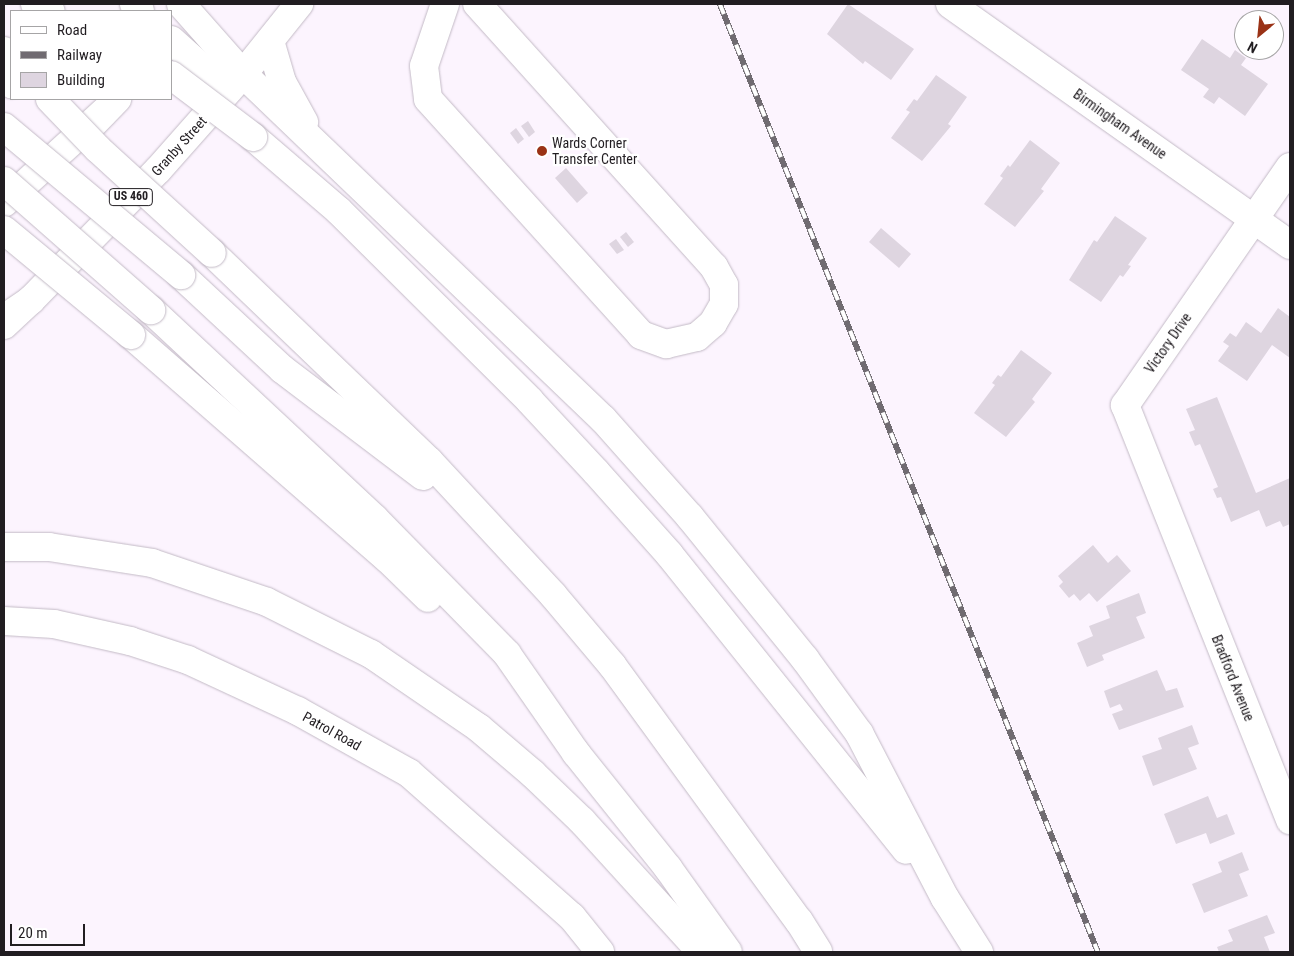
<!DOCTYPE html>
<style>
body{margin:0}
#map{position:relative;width:1294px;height:956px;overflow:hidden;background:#fcf4fe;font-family:"Roboto Condensed",sans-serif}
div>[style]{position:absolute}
.building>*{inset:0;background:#ded5e0}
.roads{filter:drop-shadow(0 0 1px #c3bac6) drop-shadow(0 0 1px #c3bac6)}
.minor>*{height:28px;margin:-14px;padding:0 14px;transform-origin:14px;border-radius:14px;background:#fff}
.major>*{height:28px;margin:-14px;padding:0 14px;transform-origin:14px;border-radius:14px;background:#fff}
.highway>*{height:28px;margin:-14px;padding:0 14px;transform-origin:14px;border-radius:14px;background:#fff}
.rail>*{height:5.5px;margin-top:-2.75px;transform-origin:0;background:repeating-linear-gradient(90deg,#fff 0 11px,#706b71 0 22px);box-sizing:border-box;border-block:1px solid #706b71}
.bridges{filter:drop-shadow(0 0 1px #c3bac6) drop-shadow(0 0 1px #c3bac6)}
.highway-bridge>*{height:28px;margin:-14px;padding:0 14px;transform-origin:14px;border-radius:14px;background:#fff}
.dots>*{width:14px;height:14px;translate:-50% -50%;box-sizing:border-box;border:2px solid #fff;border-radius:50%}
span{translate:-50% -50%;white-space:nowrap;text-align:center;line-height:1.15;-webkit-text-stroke:4.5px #fff;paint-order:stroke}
.shield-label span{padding:1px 4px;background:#fff;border:1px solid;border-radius:4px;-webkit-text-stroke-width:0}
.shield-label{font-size:12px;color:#211d21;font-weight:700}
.street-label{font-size:14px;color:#211d21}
.poi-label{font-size:14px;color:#211d21}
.left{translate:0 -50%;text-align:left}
.frame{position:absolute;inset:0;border:5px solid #211d21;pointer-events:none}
.legend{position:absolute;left:10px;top:10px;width:162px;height:90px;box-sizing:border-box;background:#fff;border:1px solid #a6a5a6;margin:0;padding:6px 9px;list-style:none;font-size:15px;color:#211d21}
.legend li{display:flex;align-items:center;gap:10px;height:25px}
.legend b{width:25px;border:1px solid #a6a5a6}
.north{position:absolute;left:1234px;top:10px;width:50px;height:50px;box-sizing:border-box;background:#fff;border:1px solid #a6a5a6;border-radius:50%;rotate:208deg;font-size:14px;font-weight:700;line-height:20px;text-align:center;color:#211d21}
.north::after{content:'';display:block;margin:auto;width:18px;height:22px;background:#9a3216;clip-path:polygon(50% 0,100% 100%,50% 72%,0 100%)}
.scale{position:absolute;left:10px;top:924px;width:75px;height:22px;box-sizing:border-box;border:2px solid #211d21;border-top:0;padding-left:6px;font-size:15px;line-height:18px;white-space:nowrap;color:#211d21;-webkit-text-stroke:4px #fff;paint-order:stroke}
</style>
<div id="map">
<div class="building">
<i style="clip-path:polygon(848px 4px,914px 49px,891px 80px,865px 61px,863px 64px,827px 34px)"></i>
<i style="clip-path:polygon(1202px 39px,1230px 58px,1235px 50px,1246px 58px,1241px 65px,1268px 84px,1245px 116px,1219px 97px,1214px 104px,1203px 97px,1209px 89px,1181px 70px)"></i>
<i style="clip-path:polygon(936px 75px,967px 97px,948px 124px,951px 126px,922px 161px,891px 138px,910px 112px,906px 110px,914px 99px,917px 101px)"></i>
<i style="clip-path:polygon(528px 121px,535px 132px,529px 137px,521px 126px)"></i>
<i style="clip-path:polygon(516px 128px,524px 139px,518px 144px,510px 133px)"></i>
<i style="clip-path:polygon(1030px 140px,1060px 163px,1041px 189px,1044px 191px,1015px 227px,984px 204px,1003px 178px,1000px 176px,1008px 165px,1010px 167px)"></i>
<i style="clip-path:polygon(566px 168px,588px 193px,577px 203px,555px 178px)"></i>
<i style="clip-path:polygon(1115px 216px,1147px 238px,1128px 265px,1131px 266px,1123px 277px,1120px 275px,1101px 302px,1069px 280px,1094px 240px,1097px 242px)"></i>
<i style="clip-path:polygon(881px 228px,911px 254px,899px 268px,869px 242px)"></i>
<i style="clip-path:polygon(626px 232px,634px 242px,628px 247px,620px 237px)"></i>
<i style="clip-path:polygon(616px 239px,624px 250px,617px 254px,609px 244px)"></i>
<i style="clip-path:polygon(1278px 308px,1290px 317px,1290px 358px,1272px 345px,1247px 381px,1218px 361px,1229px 346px,1223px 342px,1230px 333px,1236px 337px,1246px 322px,1261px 333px)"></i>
<i style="clip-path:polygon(1021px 350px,1052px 373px,1032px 399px,1035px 402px,1006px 437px,974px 413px,995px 385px,992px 383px,998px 375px,1001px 377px)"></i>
<i style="clip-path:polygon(1217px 397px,1256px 493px,1290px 478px,1290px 524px,1283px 527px,1280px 521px,1266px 527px,1259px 510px,1231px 522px,1221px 497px,1217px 498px,1213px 489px,1218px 487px,1200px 444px,1195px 446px,1189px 432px,1195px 430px,1186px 409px)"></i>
<i style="clip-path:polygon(1093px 545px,1108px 563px,1117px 555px,1131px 571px,1097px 602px,1089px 593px,1080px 601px,1074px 594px,1069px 598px,1059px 586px,1063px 582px,1058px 576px)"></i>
<i style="clip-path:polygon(1139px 593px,1146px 613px,1136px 617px,1145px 638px,1102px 655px,1104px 660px,1087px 667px,1077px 643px,1093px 636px,1089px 626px,1110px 618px,1106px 606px)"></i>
<i style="clip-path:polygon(1157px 670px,1166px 691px,1177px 688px,1184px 707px,1119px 730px,1112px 714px,1123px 710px,1120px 704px,1110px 708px,1104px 691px)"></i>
<i style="clip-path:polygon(1192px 725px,1199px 744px,1188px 748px,1197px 769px,1153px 786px,1142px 756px,1162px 749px,1158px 738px)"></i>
<i style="clip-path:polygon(1208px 796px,1217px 818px,1227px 814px,1235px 834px,1210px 844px,1206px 833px,1176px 844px,1164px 814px)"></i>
<i style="clip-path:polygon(1242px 852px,1249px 870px,1239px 874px,1248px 896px,1204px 913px,1192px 884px,1222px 872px,1218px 862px)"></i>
<i style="clip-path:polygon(1267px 915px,1275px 933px,1264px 937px,1270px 952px,1219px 952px,1217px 947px,1233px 941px,1228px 930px)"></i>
</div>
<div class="roads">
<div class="minor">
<i style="left:445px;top:4px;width:65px;rotate:108.7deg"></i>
<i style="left:424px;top:66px;width:33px;rotate:83deg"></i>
<i style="left:428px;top:99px;width:318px;rotate:47.9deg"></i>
<i style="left:641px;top:335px;width:27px;rotate:20deg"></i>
<i style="left:666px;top:344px;width:32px;rotate:-13deg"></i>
<i style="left:697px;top:337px;width:21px;rotate:-41deg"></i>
<i style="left:713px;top:323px;width:22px;rotate:-60deg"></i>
<i style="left:724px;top:304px;width:19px;rotate:-90deg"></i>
<i style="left:724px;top:285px;width:21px;rotate:-119deg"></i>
<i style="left:714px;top:267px;width:354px;rotate:-132deg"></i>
<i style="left:950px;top:4px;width:417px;rotate:35.3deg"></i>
<i style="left:1290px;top:167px;width:290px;rotate:124.7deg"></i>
<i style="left:1125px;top:405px;width:447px;rotate:68.3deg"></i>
<i style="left:4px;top:621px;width:50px;rotate:3.4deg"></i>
<i style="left:54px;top:624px;width:78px;rotate:12.6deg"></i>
<i style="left:130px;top:641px;width:61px;rotate:18.1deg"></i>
<i style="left:188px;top:660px;width:121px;rotate:24.9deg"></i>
<i style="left:298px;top:711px;width:127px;rotate:29.2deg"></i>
<i style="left:409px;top:773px;width:217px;rotate:41.5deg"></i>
<i style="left:572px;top:917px;width:45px;rotate:51.3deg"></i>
</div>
<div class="major">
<i style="left:134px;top:4px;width:9px;rotate:49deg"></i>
<i style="left:181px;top:4px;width:94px;rotate:48.5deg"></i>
<i style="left:171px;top:40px;width:76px;rotate:41.8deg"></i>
<i style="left:86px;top:131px;width:45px;rotate:-45.9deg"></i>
<i style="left:12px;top:313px;width:23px;rotate:-34deg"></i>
<i style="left:31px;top:300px;width:182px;rotate:-45.7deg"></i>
<i style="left:158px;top:170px;width:128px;rotate:-48.5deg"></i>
<i style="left:243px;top:74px;width:90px;rotate:-51.3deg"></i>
</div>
<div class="highway">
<i style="left:35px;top:4px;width:17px;rotate:24deg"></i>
<i style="left:270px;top:41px;width:43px;rotate:73.7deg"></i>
<i style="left:282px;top:82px;width:46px;rotate:61.2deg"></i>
<i style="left:4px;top:51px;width:11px;rotate:49deg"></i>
<i style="left:243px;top:74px;width:499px;rotate:43.8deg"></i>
<i style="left:603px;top:419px;width:131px;rotate:48.4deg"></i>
<i style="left:690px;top:517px;width:183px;rotate:51deg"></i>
<i style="left:805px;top:659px;width:92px;rotate:53.9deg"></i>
<i style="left:859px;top:733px;width:186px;rotate:62.5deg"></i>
<i style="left:945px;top:898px;width:64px;rotate:57.8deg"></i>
<i style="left:4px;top:79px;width:9px;rotate:36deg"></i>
<i style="left:253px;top:137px;width:113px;rotate:40.7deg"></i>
<i style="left:339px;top:211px;width:269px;rotate:44.8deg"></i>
<i style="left:530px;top:401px;width:97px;rotate:47.1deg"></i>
<i style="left:596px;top:472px;width:110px;rotate:48.3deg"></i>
<i style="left:669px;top:554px;width:379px;rotate:51.3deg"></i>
<i style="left:4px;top:203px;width:134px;rotate:-42.3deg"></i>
<i style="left:212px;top:253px;width:301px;rotate:43.8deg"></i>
<i style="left:429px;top:461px;width:183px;rotate:47.2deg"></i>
<i style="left:553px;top:595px;width:92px;rotate:49.9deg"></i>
<i style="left:612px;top:665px;width:317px;rotate:53.9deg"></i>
<i style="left:799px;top:921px;width:36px;rotate:58deg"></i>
<i style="left:181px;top:275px;width:138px;rotate:42.9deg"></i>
<i style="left:282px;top:369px;width:177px;rotate:37.2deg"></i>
<i style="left:151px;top:310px;width:306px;rotate:43deg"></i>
<i style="left:375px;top:519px;width:189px;rotate:45.6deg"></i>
<i style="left:507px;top:654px;width:121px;rotate:55.1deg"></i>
<i style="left:576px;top:753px;width:147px;rotate:51.3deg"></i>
<i style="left:668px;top:868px;width:103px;rotate:54.5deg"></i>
<i style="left:4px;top:325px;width:37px;rotate:-43deg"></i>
<i style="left:131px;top:335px;width:340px;rotate:41.1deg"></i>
<i style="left:387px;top:558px;width:57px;rotate:44.3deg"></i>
<i style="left:4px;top:547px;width:45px"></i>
<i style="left:49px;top:547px;width:104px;rotate:8.8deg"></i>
<i style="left:152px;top:563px;width:121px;rotate:18.7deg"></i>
<i style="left:267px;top:602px;width:116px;rotate:26.6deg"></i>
<i style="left:371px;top:654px;width:131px;rotate:34.4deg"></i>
<i style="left:479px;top:728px;width:71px;rotate:40.4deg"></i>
<i style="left:533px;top:774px;width:68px;rotate:43.8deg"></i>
<i style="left:582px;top:821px;width:177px;rotate:47.7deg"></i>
</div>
</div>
<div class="rail">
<i style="left:720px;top:4px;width:1021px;rotate:68.26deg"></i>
</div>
<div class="bridges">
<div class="highway-bridge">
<i style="left:171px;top:75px;width:103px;rotate:37.1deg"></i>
<i style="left:50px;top:99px;width:69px;rotate:46.2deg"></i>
<i style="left:98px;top:149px;width:154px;rotate:42.4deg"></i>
<i style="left:4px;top:127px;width:231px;rotate:39.9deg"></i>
<i style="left:4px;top:181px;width:196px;rotate:41.3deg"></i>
<i style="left:4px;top:230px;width:165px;rotate:39.6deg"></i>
</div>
</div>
<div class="dots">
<i style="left:542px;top:151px;background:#9a3216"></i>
</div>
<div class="shield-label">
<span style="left:131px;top:197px">US 460</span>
</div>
<div class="street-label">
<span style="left:1120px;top:124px;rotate:35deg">Birmingham Avenue</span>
<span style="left:179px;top:146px;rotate:-48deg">Granby Street</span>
<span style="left:1168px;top:343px;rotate:-55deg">Victory Drive</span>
<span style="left:1233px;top:678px;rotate:68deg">Bradford Avenue</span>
<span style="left:332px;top:731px;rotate:29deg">Patrol Road</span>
</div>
<div class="poi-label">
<span class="left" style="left:552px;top:151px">Wards Corner<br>Transfer Center</span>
</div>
<div class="frame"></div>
<ul class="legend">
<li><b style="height:6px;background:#fff"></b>Road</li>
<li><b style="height:6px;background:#706b71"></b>Railway</li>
<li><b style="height:14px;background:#ded5e0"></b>Building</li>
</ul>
<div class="north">N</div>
<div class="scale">20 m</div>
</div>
